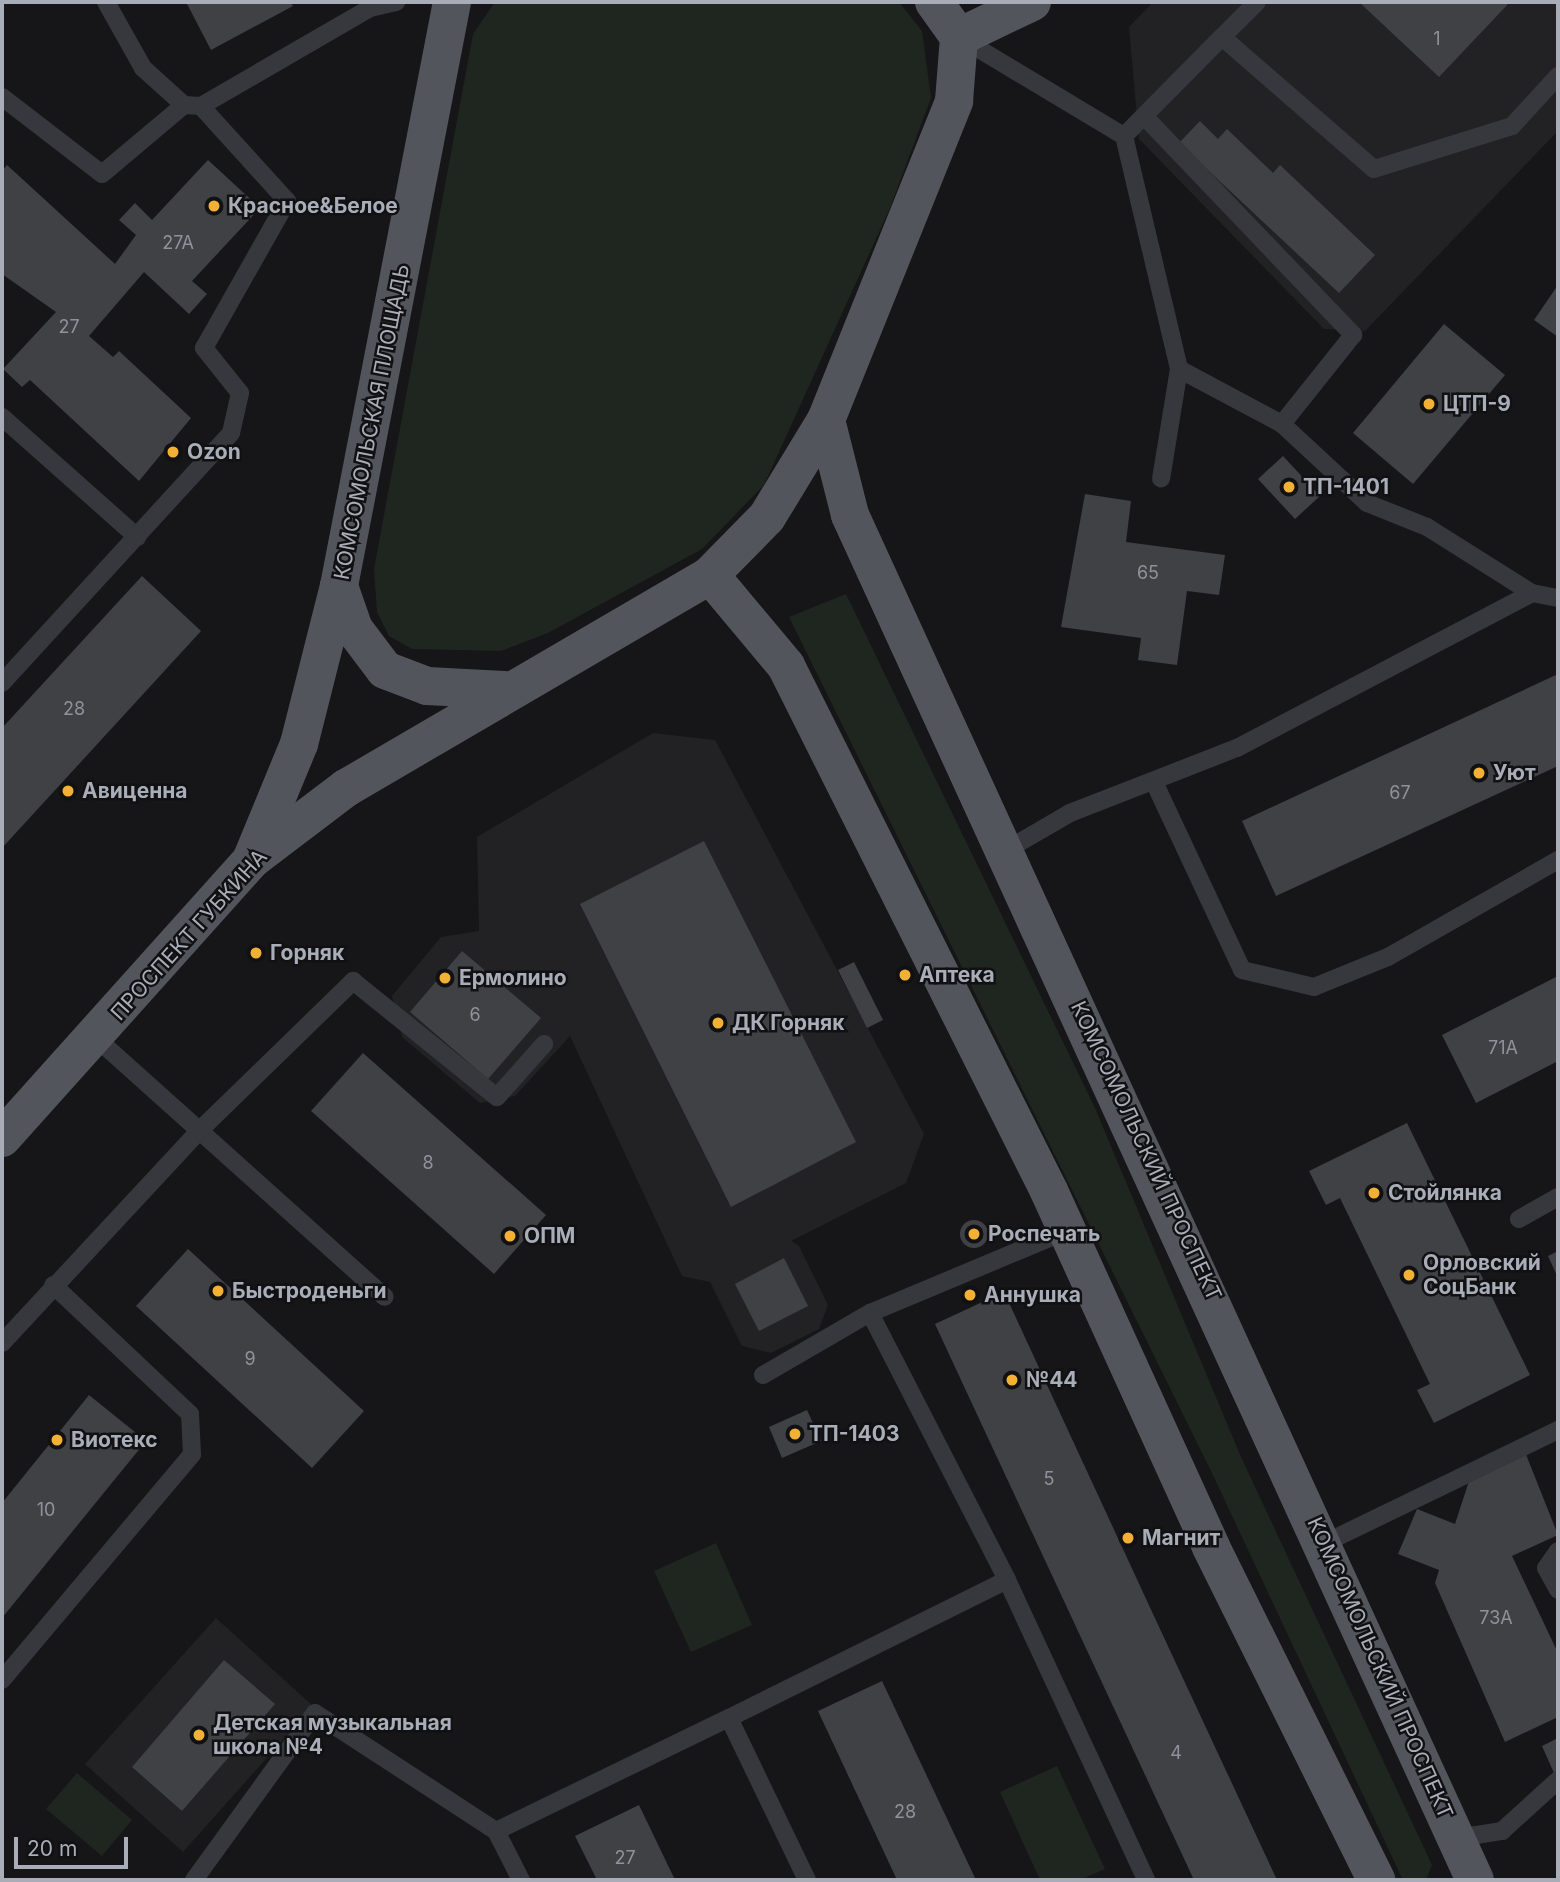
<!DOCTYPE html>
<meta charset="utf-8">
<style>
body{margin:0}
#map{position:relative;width:1560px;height:1882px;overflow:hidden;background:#161618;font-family:Inter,sans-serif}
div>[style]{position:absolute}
.built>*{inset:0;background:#222225}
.green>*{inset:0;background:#1e261f}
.building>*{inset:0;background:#404145}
.round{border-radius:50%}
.service>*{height:18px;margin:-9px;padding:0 9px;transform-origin:9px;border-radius:9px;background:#37383d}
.primary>*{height:38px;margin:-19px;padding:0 19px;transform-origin:19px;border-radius:19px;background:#53555c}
.dots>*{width:19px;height:19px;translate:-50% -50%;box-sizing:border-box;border:4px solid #111113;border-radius:50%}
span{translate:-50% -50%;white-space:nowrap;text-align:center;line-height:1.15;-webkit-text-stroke:5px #111113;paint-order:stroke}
.number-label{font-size:18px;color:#8e929b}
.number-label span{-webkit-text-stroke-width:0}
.poi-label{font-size:21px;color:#a8adb8;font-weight:700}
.left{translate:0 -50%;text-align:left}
.street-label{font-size:21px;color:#a8adb8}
.frame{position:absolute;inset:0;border:4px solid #a8adb8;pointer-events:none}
.scale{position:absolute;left:14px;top:1837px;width:114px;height:32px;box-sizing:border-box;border:4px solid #a8adb8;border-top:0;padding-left:9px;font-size:21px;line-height:24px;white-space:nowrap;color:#a8adb8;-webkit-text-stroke:5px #111113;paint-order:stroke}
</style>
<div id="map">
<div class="built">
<i style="clip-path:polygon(1153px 2px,1558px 2px,1558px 131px,1365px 331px,1324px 329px,1139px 139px,1129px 27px)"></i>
<i style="clip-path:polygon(653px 733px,715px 740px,924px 1134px,906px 1183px,791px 1241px,799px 1246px,828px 1305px,819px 1329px,771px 1353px,742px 1346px,710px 1282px,682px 1276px,570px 1036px,515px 1096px,480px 1103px,402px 1037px,392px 996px,441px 937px,479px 931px,477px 837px)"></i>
<i style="clip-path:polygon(216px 1618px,313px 1706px,183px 1852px,85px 1764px)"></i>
</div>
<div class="green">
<i style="clip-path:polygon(495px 2px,899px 2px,922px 31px,931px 98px,890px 208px,764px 485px,702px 549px,548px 633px,501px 651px,412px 649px,389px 636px,377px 612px,374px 569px,473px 34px)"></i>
<i style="clip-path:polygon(846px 594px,1095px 1108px,1241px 1457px,1432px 1865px,1426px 1880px,1402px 1878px,1211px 1471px,789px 617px)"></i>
<i style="clip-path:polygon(716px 1543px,752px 1625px,691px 1652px,654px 1571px)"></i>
<i style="clip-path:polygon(1057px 1766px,1105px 1869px,1080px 1880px,1040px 1880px,1000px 1792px)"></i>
<i style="clip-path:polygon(77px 1773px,132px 1820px,102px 1856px,46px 1809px)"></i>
</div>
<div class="building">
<i style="clip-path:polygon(186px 2px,290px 2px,293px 6px,211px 50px)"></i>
<i style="clip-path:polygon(1359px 2px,1510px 2px,1439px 77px)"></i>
<i style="clip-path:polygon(1200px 121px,1218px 139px,1227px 129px,1273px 173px,1280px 165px,1375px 255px,1339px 293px,1179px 143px)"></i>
<i style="clip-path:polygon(208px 160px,260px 208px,192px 281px,207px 294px,189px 314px,144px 272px,89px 336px,113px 357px,119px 351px,191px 418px,139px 481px,30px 380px,22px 387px,3px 369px,56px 312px,2px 274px,2px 171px,7px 165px,115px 264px,136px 235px,119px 220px,135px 203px,152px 220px)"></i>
<i style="clip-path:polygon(1558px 285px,1558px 337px,1534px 320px)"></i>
<i style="clip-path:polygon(1444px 324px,1505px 375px,1413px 484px,1353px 433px)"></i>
<i style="clip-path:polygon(1283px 456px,1320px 496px,1295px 519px,1258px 479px)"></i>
<i style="clip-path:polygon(1085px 494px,1131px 501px,1126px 542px,1225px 555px,1219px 595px,1187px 591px,1177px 665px,1138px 660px,1141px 638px,1061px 627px)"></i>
<i style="clip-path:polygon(142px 576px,201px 631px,2px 848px,2px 728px)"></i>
<i style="clip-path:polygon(1558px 674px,1558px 766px,1276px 896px,1242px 821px)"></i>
<i style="clip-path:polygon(704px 841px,856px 1142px,731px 1207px,580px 904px)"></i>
<i style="clip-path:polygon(462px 951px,541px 1018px,488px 1079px,410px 1012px)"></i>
<i style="clip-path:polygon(854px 962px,883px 1020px,867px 1028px,838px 970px)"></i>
<i style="clip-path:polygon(1558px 976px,1558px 1061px,1476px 1103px,1442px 1035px)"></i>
<i style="clip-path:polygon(363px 1053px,546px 1215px,494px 1274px,311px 1111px)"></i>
<i style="clip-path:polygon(1407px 1123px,1530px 1375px,1434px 1423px,1417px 1390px,1430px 1384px,1340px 1198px,1326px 1205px,1309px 1171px)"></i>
<i class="round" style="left:960px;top:1220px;width:28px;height:28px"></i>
<i style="clip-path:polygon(188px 1249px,364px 1411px,312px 1468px,136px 1306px)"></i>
<i style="clip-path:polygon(1558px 1251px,1558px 1278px,1548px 1256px)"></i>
<i style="clip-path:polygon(784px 1258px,808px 1306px,759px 1331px,735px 1284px)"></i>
<i style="clip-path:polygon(1004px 1292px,1160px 1629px,1277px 1880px,1194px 1880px,988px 1438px,935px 1324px)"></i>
<i style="clip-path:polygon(89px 1395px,146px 1441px,2px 1618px,2px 1503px)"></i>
<i style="clip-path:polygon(807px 1410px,821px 1441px,782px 1458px,769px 1427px)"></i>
<i style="clip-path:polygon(1525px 1452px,1558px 1535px,1512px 1556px,1558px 1653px,1558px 1717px,1505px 1742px,1435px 1583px,1439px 1570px,1398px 1554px,1417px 1509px,1455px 1524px,1470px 1478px)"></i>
<i style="clip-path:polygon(224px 1660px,275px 1704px,182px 1811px,132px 1767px)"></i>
<i style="clip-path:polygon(882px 1681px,976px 1880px,897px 1880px,883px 1850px,818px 1711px)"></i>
<i style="clip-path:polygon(1558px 1738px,1558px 1782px,1542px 1746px)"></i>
<i style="clip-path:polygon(639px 1805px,675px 1880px,597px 1880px,575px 1836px)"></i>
</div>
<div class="service">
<i style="left:106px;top:2px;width:76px;rotate:60.7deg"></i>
<i style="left:143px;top:68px;width:55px;rotate:42.1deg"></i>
<i style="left:184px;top:105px;width:17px;rotate:3deg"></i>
<i style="left:201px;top:106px;width:195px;rotate:-30.1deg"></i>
<i style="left:370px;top:8px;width:27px;rotate:-13deg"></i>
<i style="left:959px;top:37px;width:192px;rotate:31deg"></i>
<i style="left:1124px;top:136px;width:239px;rotate:76.7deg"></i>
<i style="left:1179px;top:369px;width:111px;rotate:99.3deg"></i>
<i style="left:1222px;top:37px;width:49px;rotate:-45deg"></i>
<i style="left:2px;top:97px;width:126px;rotate:37.6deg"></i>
<i style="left:102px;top:174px;width:107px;rotate:-40.1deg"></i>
<i style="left:1144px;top:116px;width:303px;rotate:46.3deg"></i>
<i style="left:1353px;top:335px;width:114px;rotate:128.6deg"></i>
<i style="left:1124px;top:136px;width:139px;rotate:-45.3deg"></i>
<i style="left:1222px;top:37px;width:201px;rotate:41deg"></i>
<i style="left:1374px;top:169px;width:145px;rotate:-17.3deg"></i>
<i style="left:1512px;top:126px;width:68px;rotate:-47.4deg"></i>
<i style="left:1179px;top:369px;width:117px;rotate:28.1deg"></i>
<i style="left:1282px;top:424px;width:116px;rotate:42.9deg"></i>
<i style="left:1367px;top:503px;width:65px;rotate:21.8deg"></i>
<i style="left:1427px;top:527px;width:124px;rotate:32.2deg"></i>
<i style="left:1532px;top:593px;width:26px;rotate:11deg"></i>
<i style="left:2px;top:417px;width:181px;rotate:41.6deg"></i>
<i style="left:2px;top:683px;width:339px;rotate:-47.5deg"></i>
<i style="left:231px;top:433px;width:41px;rotate:-77.3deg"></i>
<i style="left:240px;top:393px;width:58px;rotate:-128.7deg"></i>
<i style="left:204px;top:348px;width:169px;rotate:-60.5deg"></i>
<i style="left:287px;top:201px;width:128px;rotate:-132.2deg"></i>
<i style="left:1155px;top:784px;width:205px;rotate:64.9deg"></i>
<i style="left:1242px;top:970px;width:74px;rotate:13.3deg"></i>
<i style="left:1314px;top:987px;width:80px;rotate:-22.1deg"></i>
<i style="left:1388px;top:957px;width:196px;rotate:-29.7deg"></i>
<i style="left:1008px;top:849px;width:72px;rotate:-30.1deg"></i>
<i style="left:1070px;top:813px;width:179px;rotate:-21.3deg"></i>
<i style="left:1237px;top:748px;width:333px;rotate:-27.7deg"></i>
<i style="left:95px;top:1037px;width:389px;rotate:41.9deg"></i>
<i style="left:1519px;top:1219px;width:45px;rotate:-29.4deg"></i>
<i style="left:870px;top:1313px;width:300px;rotate:62.8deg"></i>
<i style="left:1007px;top:1580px;width:331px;rotate:65.1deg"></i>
<i style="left:2px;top:1343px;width:291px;rotate:-47.1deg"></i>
<i style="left:200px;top:1130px;width:214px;rotate:-44.2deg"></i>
<i style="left:353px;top:981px;width:185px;rotate:38.9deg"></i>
<i style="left:497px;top:1097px;width:71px;rotate:-48.4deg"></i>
<i style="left:763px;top:1375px;width:124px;rotate:-30.1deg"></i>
<i style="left:870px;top:1313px;width:212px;rotate:-22.7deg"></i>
<i style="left:1323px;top:1544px;width:261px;rotate:-25.9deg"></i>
<i style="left:1558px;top:1551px;width:21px;rotate:125deg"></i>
<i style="left:1546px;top:1568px;width:25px;rotate:61deg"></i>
<i style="left:2px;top:1680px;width:295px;rotate:-49.9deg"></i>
<i style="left:192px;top:1454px;width:40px;rotate:-92.9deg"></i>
<i style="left:190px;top:1414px;width:188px;rotate:-136.7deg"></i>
<i style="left:729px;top:1718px;width:310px;rotate:-26.4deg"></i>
<i style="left:496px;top:1831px;width:259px;rotate:-25.9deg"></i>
<i style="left:729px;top:1718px;width:180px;rotate:64.3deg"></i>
<i style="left:1457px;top:1838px;width:46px;rotate:-8.8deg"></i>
<i style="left:1502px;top:1831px;width:76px;rotate:-42.3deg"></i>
<i style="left:194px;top:1880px;width:206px;rotate:-54.1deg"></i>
<i style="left:315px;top:1713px;width:216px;rotate:33.1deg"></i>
<i style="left:496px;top:1831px;width:55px;rotate:63deg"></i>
</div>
<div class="primary">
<i style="left:959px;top:37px;width:81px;rotate:-25.6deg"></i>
<i style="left:826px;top:420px;width:98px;rotate:75.8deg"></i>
<i style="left:850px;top:515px;width:1501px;rotate:65.4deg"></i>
<i style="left:710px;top:575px;width:119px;rotate:50.1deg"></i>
<i style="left:786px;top:666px;width:587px;rotate:63.39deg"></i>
<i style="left:1049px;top:1191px;width:391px;rotate:65.5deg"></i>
<i style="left:1211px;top:1547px;width:372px;rotate:63.6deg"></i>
<i style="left:339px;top:586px;width:46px;rotate:70.8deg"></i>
<i style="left:354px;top:629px;width:51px;rotate:52.9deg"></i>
<i style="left:385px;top:670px;width:45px;rotate:20.9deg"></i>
<i style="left:427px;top:686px;width:77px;rotate:3deg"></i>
<i style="left:252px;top:858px;width:123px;rotate:-67.6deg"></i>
<i style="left:299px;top:744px;width:163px;rotate:-75.8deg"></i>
<i style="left:339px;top:586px;width:595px;rotate:-79.05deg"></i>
<i style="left:2px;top:1138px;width:373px;rotate:-48.1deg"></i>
<i style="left:251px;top:860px;width:119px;rotate:-37.2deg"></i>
<i style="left:346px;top:788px;width:422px;rotate:-30.3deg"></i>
<i style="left:710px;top:575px;width:81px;rotate:-45.5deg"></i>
<i style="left:767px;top:517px;width:114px;rotate:-58.7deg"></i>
<i style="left:826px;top:420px;width:344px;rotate:-68.1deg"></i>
<i style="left:954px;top:101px;width:64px;rotate:-85.5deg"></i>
<i style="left:959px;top:37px;width:43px;rotate:-125.5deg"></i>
</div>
<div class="dots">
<i style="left:214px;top:206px;background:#f2b134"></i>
<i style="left:1429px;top:404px;background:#f2b134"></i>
<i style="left:173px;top:452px;background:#f2b134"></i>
<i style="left:1289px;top:487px;background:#f2b134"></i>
<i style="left:1479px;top:773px;background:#f2b134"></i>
<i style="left:68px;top:791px;background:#f2b134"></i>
<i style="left:256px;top:953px;background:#f2b134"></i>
<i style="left:905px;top:975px;background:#f2b134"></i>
<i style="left:445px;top:978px;background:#f2b134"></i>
<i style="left:718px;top:1023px;background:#f2b134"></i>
<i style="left:1374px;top:1193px;background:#f2b134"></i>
<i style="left:974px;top:1234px;background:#f2b134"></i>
<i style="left:510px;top:1236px;background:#f2b134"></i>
<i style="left:1409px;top:1275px;background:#f2b134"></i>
<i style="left:218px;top:1291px;background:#f2b134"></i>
<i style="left:970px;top:1295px;background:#f2b134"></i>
<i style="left:1012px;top:1380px;background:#f2b134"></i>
<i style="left:795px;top:1434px;background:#f2b134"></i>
<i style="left:57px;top:1440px;background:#f2b134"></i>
<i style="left:1128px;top:1538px;background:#f2b134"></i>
<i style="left:199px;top:1735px;background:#f2b134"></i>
</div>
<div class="number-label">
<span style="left:1437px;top:39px">1</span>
<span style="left:178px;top:243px">27А</span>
<span style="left:69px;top:327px">27</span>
<span style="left:1148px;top:573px">65</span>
<span style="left:74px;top:709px">28</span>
<span style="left:1400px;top:793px">67</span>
<span style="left:475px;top:1015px">6</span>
<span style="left:1503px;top:1048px">71А</span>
<span style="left:428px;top:1163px">8</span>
<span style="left:250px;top:1359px">9</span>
<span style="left:1049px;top:1479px">5</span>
<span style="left:46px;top:1510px">10</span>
<span style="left:1496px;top:1618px">73А</span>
<span style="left:1176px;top:1753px">4</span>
<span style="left:905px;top:1812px">28</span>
<span style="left:625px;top:1858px">27</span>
</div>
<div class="poi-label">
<span class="left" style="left:228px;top:206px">Красное&amp;Белое</span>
<span class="left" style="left:1443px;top:404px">ЦТП-9</span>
<span class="left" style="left:187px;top:452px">Ozon</span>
<span class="left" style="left:1303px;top:487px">ТП-1401</span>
<span class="left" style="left:1493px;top:773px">Уют</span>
<span class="left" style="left:82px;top:791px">Авиценна</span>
<span class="left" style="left:270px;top:953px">Горняк</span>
<span class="left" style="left:919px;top:975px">Аптека</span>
<span class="left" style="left:459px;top:978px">Ермолино</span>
<span class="left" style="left:732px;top:1023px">ДК Горняк</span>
<span class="left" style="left:1388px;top:1193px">Стойлянка</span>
<span class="left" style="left:988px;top:1234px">Роспечать</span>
<span class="left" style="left:524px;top:1236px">ОПМ</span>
<span class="left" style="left:1423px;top:1275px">Орловский<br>СоцБанк</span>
<span class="left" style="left:232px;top:1291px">Быстроденьги</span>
<span class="left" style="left:984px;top:1295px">Аннушка</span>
<span class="left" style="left:1026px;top:1380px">№44</span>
<span class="left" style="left:809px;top:1434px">ТП-1403</span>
<span class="left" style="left:71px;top:1440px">Виотекс</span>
<span class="left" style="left:1142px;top:1538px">Магнит</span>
<span class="left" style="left:213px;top:1735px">Детская музыкальная<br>школа №4</span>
</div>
<div class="street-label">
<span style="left:372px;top:422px;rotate:-79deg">КОМСОМОЛЬСКАЯ ПЛОЩАДЬ</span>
<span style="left:189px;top:935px;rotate:-48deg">ПРОСПЕКТ ГУБКИНА</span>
<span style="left:1146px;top:1151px;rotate:65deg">КОМСОМОЛЬСКИЙ ПРОСПЕКТ</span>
<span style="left:1380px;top:1668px;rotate:66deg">КОМСОМОЛЬСКИЙ ПРОСПЕКТ</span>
</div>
<div class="frame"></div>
<div class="scale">20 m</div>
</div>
